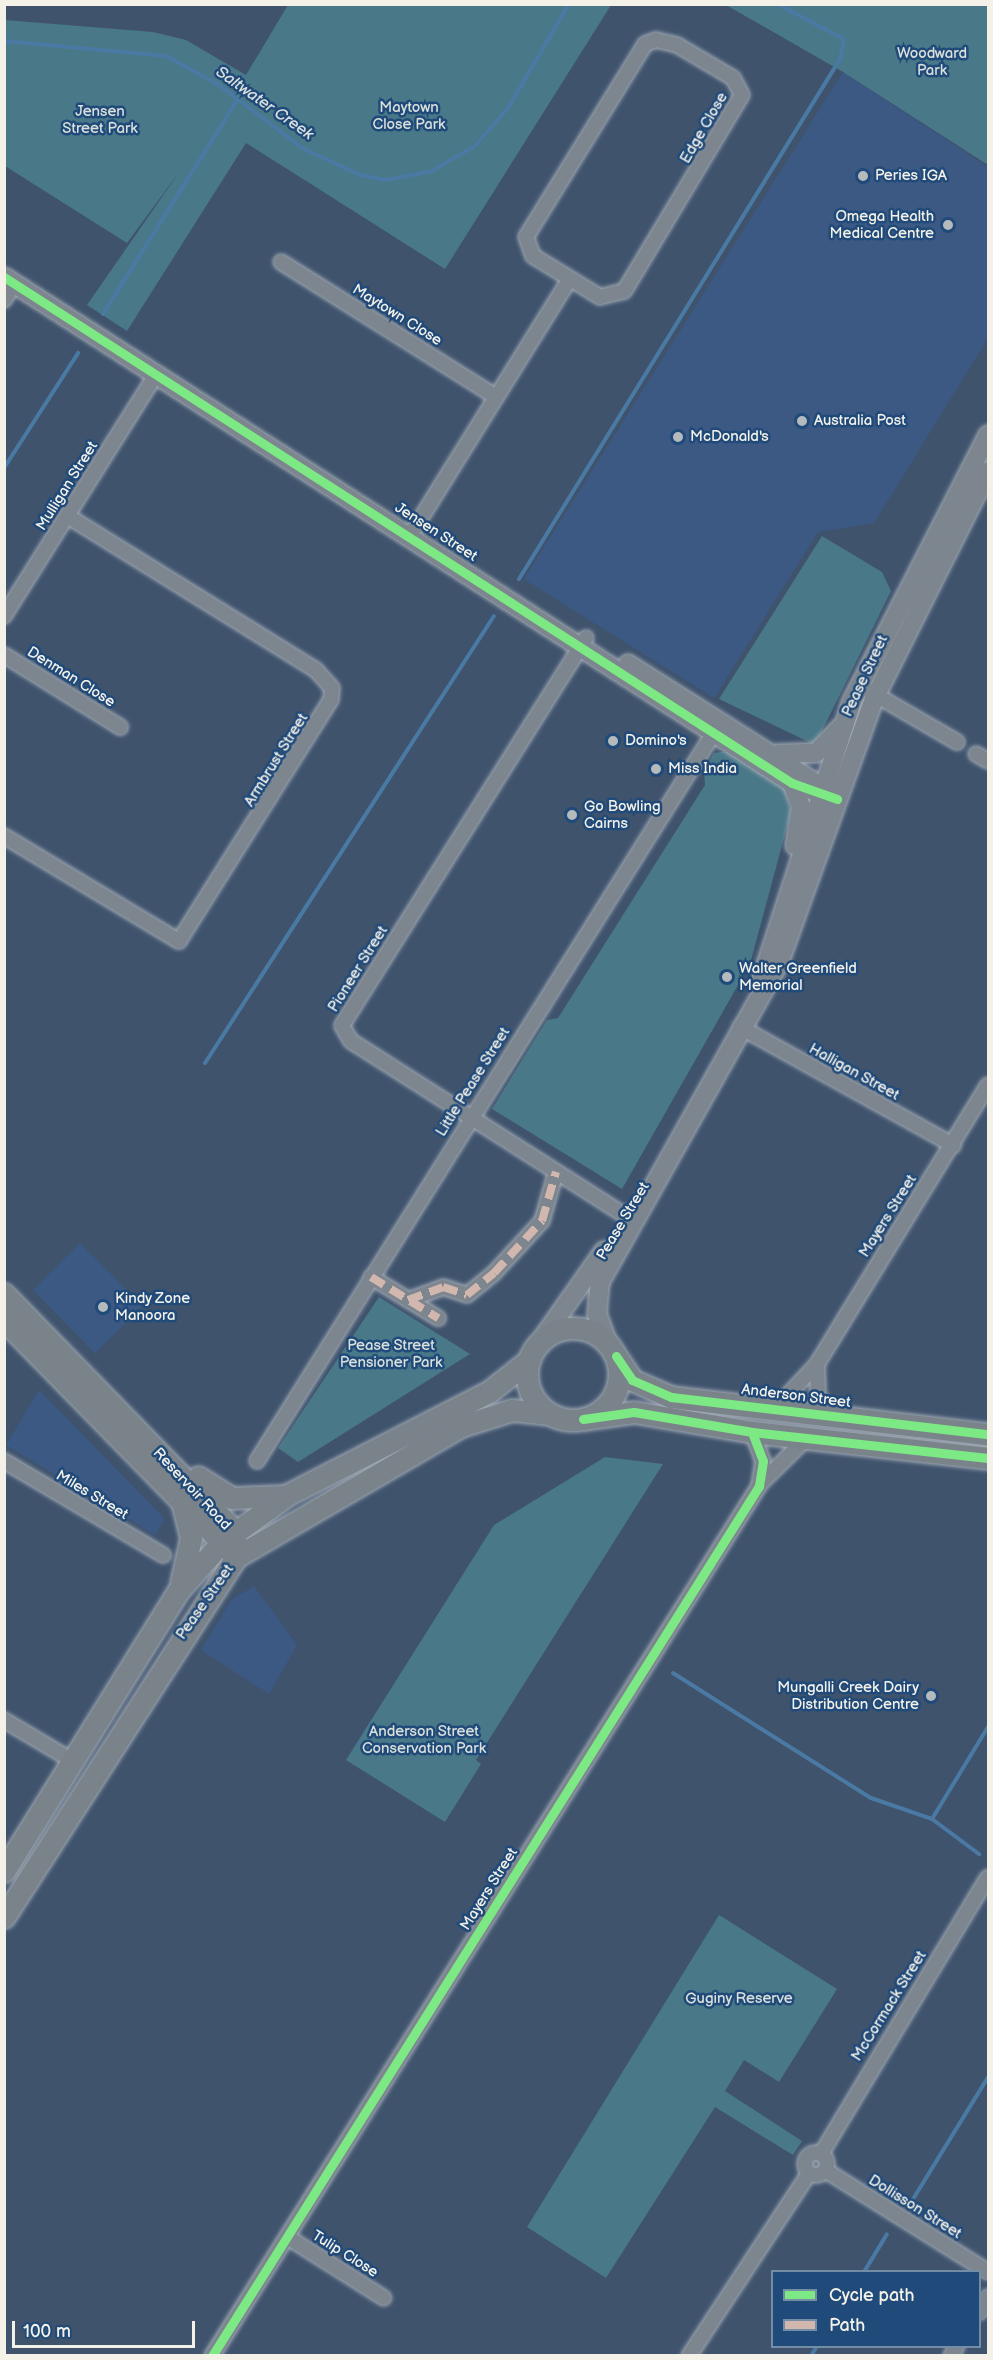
<!DOCTYPE html>
<style>
body{margin:0}
#map{position:relative;width:993px;height:2360px;overflow:hidden;background:#3f536d;font-family:"Balsamiq Sans",sans-serif}
div>[style]{position:absolute}
.built>*{inset:0;background:#3c5984}
.green>*{inset:0;background:#497888}
.stream>*{height:4px;margin:-2px;padding:0 2px;transform-origin:2px;border-radius:2px;background:#4a79a3}
.roads{filter:drop-shadow(0 0 2px #a0a9b3) drop-shadow(0 0 2px #a0a9b3)}
.street>*{height:14px;margin:-7px;padding:0 7px;transform-origin:7px;border-radius:7px;background:#7d868f}
.street>.ring{margin:-7px;padding:0;box-sizing:content-box;background:none;border:14px solid #7d868f;border-radius:50%}
.secondary>*{height:18px;margin:-9px;padding:0 9px;transform-origin:9px;border-radius:9px;background:#7d868f}
.primary>*{height:21px;margin:-10.5px;padding:0 10.5px;transform-origin:10.5px;border-radius:10.5px;background:#7a828a}
.primary>.ring{margin:-10.5px;padding:0;box-sizing:content-box;background:none;border:21px solid #7a828a;border-radius:50%}
.quiet>*{height:8px;margin-top:-4px;transform-origin:0;background:repeating-linear-gradient(90deg,#d1b7ad 0 15px,transparent 0 23px)}
.cycleway>*{height:9px;margin:-4.5px;padding:0 4.5px;transform-origin:4.5px;border-radius:4.5px;background:#7ce984}
.dots>*{width:16px;height:16px;translate:-50% -50%;box-sizing:border-box;border:3px solid #1f4a7a;border-radius:50%}
span{translate:-50% -50%;white-space:nowrap;text-align:center;line-height:1.15;-webkit-text-stroke:5px #1f4a7a;paint-order:stroke}
.park-label{font-size:15px;color:#dae0da}
.street-label{font-size:15px;color:#f4f1e8}
.poi-label{font-size:15px;color:#f4f1e8}
.left{translate:0 -50%;text-align:left}
.right{translate:-100% -50%;text-align:right}
.water-label{font-size:16px;color:#dbe0de;font-style:italic}
.frame{position:absolute;inset:0;border:6px solid #f4f1e8;pointer-events:none}
.legend{position:absolute;left:771px;top:2270px;width:210px;height:78px;box-sizing:border-box;background:#1f4a7a;border:2px solid #748da6;margin:0;padding:8px 10px;list-style:none;font-size:18px;color:#f4f1e8}
.legend li{display:flex;align-items:center;gap:12px;height:30px}
.legend b{width:30px;border:2px solid #748da6}
.scale{position:absolute;left:12px;top:2321px;width:183px;height:27px;box-sizing:border-box;border:3px solid #f4f1e8;border-top:0;padding-left:8px;font-size:18px;line-height:21px;white-space:nowrap;color:#f4f1e8;-webkit-text-stroke:4px #1f4a7a;paint-order:stroke}
</style>
<div id="map">
<div class="built">
<i style="clip-path:polygon(843px 72px,988px 167px,988px 338px,874px 523px,818px 532px,714px 698px,524px 579px)"></i>
<i style="clip-path:polygon(80px 1243px,143px 1306px,95px 1353px,33px 1290px)"></i>
<i style="clip-path:polygon(39px 1390px,165px 1519px,155px 1535px,6px 1445px)"></i>
<i style="clip-path:polygon(254px 1586px,297px 1645px,269px 1694px,201px 1650px,231px 1600px)"></i>
</div>
<div class="green">
<i style="clip-path:polygon(288px 5px,611px 5px,445px 269px,246px 143px,127px 331px,87px 305px,180px 171px,127px 243px,5px 166px,5px 20px,153px 32px,186px 40px,246px 75px)"></i>
<i style="clip-path:polygon(726px 5px,988px 5px,988px 165px,843px 72px)"></i>
<i style="clip-path:polygon(822px 536px,882px 572px,891px 591px,815px 745px,719px 699px)"></i>
<i style="clip-path:polygon(728px 751px,784px 787px,791px 812px,750px 964px,622px 1189px,492px 1109px,547px 1020px,558px 1018px,705px 785px,704px 771px,714px 753px)"></i>
<i style="clip-path:polygon(379px 1297px,470px 1354px,298px 1462px,278px 1448px)"></i>
<i style="clip-path:polygon(605px 1457px,663px 1464px,476px 1760px,481px 1764px,445px 1822px,346px 1760px,494px 1525px)"></i>
<i style="clip-path:polygon(719px 1915px,837px 1989px,779px 2082px,744px 2060px,725px 2091px,802px 2141px,793px 2155px,715px 2107px,606px 2278px,527px 2227px)"></i>
</div>
<div class="stream">
<i style="left:4px;top:41px;width:163px;rotate:5.3deg"></i>
<i style="left:166px;top:56px;width:60px;rotate:28.7deg"></i>
<i style="left:219px;top:85px;width:104px;rotate:37.2deg"></i>
<i style="left:302px;top:148px;width:64px;rotate:25deg"></i>
<i style="left:360px;top:175px;width:26px;rotate:11deg"></i>
<i style="left:386px;top:180px;width:47px;rotate:-11.1deg"></i>
<i style="left:432px;top:171px;width:50px;rotate:-30.2deg"></i>
<i style="left:475px;top:146px;width:50px;rotate:-49deg"></i>
<i style="left:508px;top:108px;width:121px;rotate:-59.6deg"></i>
<i style="left:103px;top:314px;width:254px;rotate:-57.9deg"></i>
<i style="left:4px;top:468px;width:137px;rotate:-57.2deg"></i>
<i style="left:519px;top:579px;width:611px;rotate:-58.31deg"></i>
<i style="left:840px;top:59px;width:20px;rotate:-79deg"></i>
<i style="left:844px;top:39px;width:76px;rotate:-152.4deg"></i>
<i style="left:205px;top:1063px;width:532px;rotate:-57.12deg"></i>
<i style="left:673px;top:1673px;width:234px;rotate:32.3deg"></i>
<i style="left:871px;top:1798px;width:65px;rotate:19deg"></i>
<i style="left:932px;top:1819px;width:59px;rotate:36.7deg"></i>
<i style="left:932px;top:1819px;width:108px;rotate:-58.7deg"></i>
<i style="left:910px;top:2204px;width:149px;rotate:-58.4deg"></i>
<i style="left:864px;top:2272px;width:44px;rotate:-58.8deg"></i>
<i style="left:811px;top:2356px;width:12px;rotate:-59deg"></i>
</div>
<div class="roads">
<div class="street">
<i style="left:656px;top:40px;width:22px;rotate:13deg"></i>
<i style="left:677px;top:45px;width:65px;rotate:30.5deg"></i>
<i style="left:733px;top:78px;width:19px;rotate:62deg"></i>
<i style="left:742px;top:95px;width:229px;rotate:121deg"></i>
<i style="left:624px;top:291px;width:25px;rotate:166deg"></i>
<i style="left:600px;top:297px;width:79px;rotate:-148.5deg"></i>
<i style="left:533px;top:256px;width:20px;rotate:-110deg"></i>
<i style="left:526px;top:237px;width:227px;rotate:-58.3deg"></i>
<i style="left:645px;top:44px;width:12px;rotate:-20deg"></i>
<i style="left:281px;top:262px;width:254px;rotate:32.1deg"></i>
<i style="left:4px;top:300px;width:20px;rotate:-57deg"></i>
<i style="left:411px;top:534px;width:299px;rotate:-58.1deg"></i>
<i style="left:4px;top:616px;width:287px;rotate:-57.8deg"></i>
<i style="left:586px;top:638px;width:458px;rotate:122.2deg"></i>
<i style="left:342px;top:1026px;width:17px;rotate:59deg"></i>
<i style="left:351px;top:1041px;width:326px;rotate:32.5deg"></i>
<i style="left:4px;top:655px;width:137px;rotate:31.8deg"></i>
<i style="left:869px;top:691px;width:102px;rotate:30.1deg"></i>
<i style="left:976px;top:754px;width:14px;rotate:30deg"></i>
<i style="left:4px;top:836px;width:204px;rotate:31deg"></i>
<i style="left:179px;top:941px;width:285px;rotate:-57.8deg"></i>
<i style="left:331px;top:700px;width:12px;rotate:-85deg"></i>
<i style="left:332px;top:688px;width:24px;rotate:-132deg"></i>
<i style="left:316px;top:670px;width:292px;rotate:-148.2deg"></i>
<i style="left:740px;top:1027px;width:244px;rotate:29deg"></i>
<i style="left:371px;top:1277px;width:79px;rotate:31.5deg"></i>
<i style="left:408px;top:1300px;width:37px;rotate:-20deg"></i>
<i style="left:443px;top:1287px;width:25px;rotate:18deg"></i>
<i style="left:467px;top:1295px;width:35px;rotate:-39deg"></i>
<i style="left:494px;top:1273px;width:71px;rotate:-47.3deg"></i>
<i style="left:542px;top:1221px;width:51px;rotate:-74.1deg"></i>
<i style="left:817px;top:1364px;width:32px;rotate:88deg"></i>
<i style="left:818px;top:1396px;width:26px;rotate:51deg"></i>
<i style="left:775px;top:1409px;width:62px;rotate:-47deg"></i>
<i style="left:817px;top:1364px;width:327px;rotate:-58.5deg"></i>
<i style="left:4px;top:1461px;width:185px;rotate:30.6deg"></i>
<i style="left:257px;top:1461px;width:868px;rotate:-57.9deg"></i>
<i style="left:760px;top:1484px;width:67px;rotate:-44.4deg"></i>
<i style="left:4px;top:1720px;width:80px;rotate:30.7deg"></i>
<i class="ring" style="left:805px;top:2153px;width:8px;height:8px"></i>
<i style="left:821px;top:2154px;width:323px;rotate:-58.9deg"></i>
<i style="left:825px;top:2170px;width:192px;rotate:32deg"></i>
<i style="left:289px;top:2238px;width:112px;rotate:32.3deg"></i>
<i style="left:980px;top:2312px;width:17px;rotate:-62deg"></i>
<i style="left:212px;top:2356px;width:1028px;rotate:-57.84deg"></i>
<i style="left:759px;top:1486px;width:25px;rotate:-81deg"></i>
<i style="left:763px;top:1461px;width:31px;rotate:-111deg"></i>
<i style="left:689px;top:2356px;width:219px;rotate:-56.7deg"></i>
<i style="left:951px;top:2356px;width:12px;rotate:-59deg"></i>
</div>
<div class="secondary">
<i style="left:4px;top:277px;width:936px;rotate:32.71deg"></i>
<i style="left:792px;top:783px;width:48px;rotate:19.6deg"></i>
<i style="left:628px;top:664px;width:243px;rotate:32.4deg"></i>
<i style="left:778px;top:754px;width:38px;rotate:-2deg"></i>
<i style="left:816px;top:753px;width:35px;rotate:-46deg"></i>
<i style="left:792px;top:783px;width:25px;rotate:69deg"></i>
<i style="left:801px;top:806px;width:40px;rotate:98.5deg"></i>
<i style="left:761px;top:981px;width:294px;rotate:-72deg"></i>
<i style="left:852px;top:701px;width:299px;rotate:-62.9deg"></i>
<i style="left:542px;top:1339px;width:108px;rotate:-54.8deg"></i>
<i style="left:608px;top:1344px;width:32px;rotate:-110deg"></i>
<i style="left:597px;top:1314px;width:32px;rotate:-85deg"></i>
<i style="left:600px;top:1282px;width:366px;rotate:-60.7deg"></i>
<i style="left:779px;top:963px;width:281px;rotate:-70.2deg"></i>
<i style="left:874px;top:699px;width:255px;rotate:-63.4deg"></i>
</div>
<div class="primary">
<i style="left:4px;top:1294px;width:322px;rotate:45.8deg"></i>
<i style="left:229px;top:1525px;width:20px;rotate:70deg"></i>
<i style="left:4px;top:1320px;width:325px;rotate:45.6deg"></i>
<i class="ring" style="left:527px;top:1328px;width:71px;height:71px"></i>
<i style="left:616px;top:1356px;width:29px;rotate:56deg"></i>
<i style="left:632px;top:1380px;width:43px;rotate:23.6deg"></i>
<i style="left:671px;top:1397px;width:319px;rotate:6.7deg"></i>
<i style="left:583px;top:1419px;width:51px;rotate:-7.8deg"></i>
<i style="left:634px;top:1412px;width:120px;rotate:9.6deg"></i>
<i style="left:752px;top:1432px;width:237px;rotate:6.3deg"></i>
<i style="left:198px;top:1477px;width:39px;rotate:32deg"></i>
<i style="left:231px;top:1498px;width:52px;rotate:-2.2deg"></i>
<i style="left:181px;top:1583px;width:46px;rotate:-77.5deg"></i>
<i style="left:191px;top:1538px;width:33px;rotate:-104deg"></i>
<i style="left:4px;top:1871px;width:331px;rotate:-58.1deg"></i>
<i style="left:179px;top:1590px;width:63px;rotate:-48.2deg"></i>
<i style="left:221px;top:1543px;width:82px;rotate:-36deg"></i>
<i style="left:287px;top:1495px;width:228px;rotate:-27.1deg"></i>
<i style="left:490px;top:1391px;width:48px;rotate:-38.3deg"></i>
<i style="left:4px;top:1917px;width:428px;rotate:-57.2deg"></i>
<i style="left:236px;top:1557px;width:260px;rotate:-30.2deg"></i>
<i style="left:461px;top:1426px;width:53px;rotate:-17.4deg"></i>
<i style="left:512px;top:1410px;width:38px;rotate:6deg"></i>
</div>
</div>
<div class="quiet">
<i style="left:371px;top:1277px;width:79px;rotate:31.5deg"></i>
<i style="left:408px;top:1300px;width:37px;rotate:-20deg"></i>
<i style="left:443px;top:1287px;width:25px;rotate:18deg"></i>
<i style="left:467px;top:1295px;width:35px;rotate:-39deg"></i>
<i style="left:494px;top:1273px;width:71px;rotate:-47.3deg"></i>
<i style="left:542px;top:1221px;width:51px;rotate:-74.1deg"></i>
</div>
<div class="cycleway">
<i style="left:4px;top:277px;width:936px;rotate:32.71deg"></i>
<i style="left:792px;top:783px;width:48px;rotate:19.6deg"></i>
<i style="left:616px;top:1356px;width:29px;rotate:56deg"></i>
<i style="left:632px;top:1380px;width:43px;rotate:23.6deg"></i>
<i style="left:671px;top:1397px;width:319px;rotate:6.7deg"></i>
<i style="left:583px;top:1419px;width:51px;rotate:-7.8deg"></i>
<i style="left:634px;top:1412px;width:120px;rotate:9.6deg"></i>
<i style="left:752px;top:1432px;width:237px;rotate:6.3deg"></i>
<i style="left:212px;top:2356px;width:1028px;rotate:-57.84deg"></i>
<i style="left:759px;top:1486px;width:25px;rotate:-81deg"></i>
<i style="left:763px;top:1461px;width:31px;rotate:-111deg"></i>
</div>
<div class="dots">
<i style="left:863px;top:176px;background:#b5babd"></i>
<i style="left:948px;top:225px;background:#b5babd"></i>
<i style="left:802px;top:421px;background:#b5babd"></i>
<i style="left:678px;top:437px;background:#b5babd"></i>
<i style="left:613px;top:741px;background:#b5babd"></i>
<i style="left:656px;top:769px;background:#b5babd"></i>
<i style="left:572px;top:815px;background:#b5babd"></i>
<i style="left:727px;top:977px;background:#b5babd"></i>
<i style="left:103px;top:1307px;background:#b5babd"></i>
<i style="left:931px;top:1696px;background:#b5babd"></i>
</div>
<div class="park-label">
<span style="left:932px;top:62px">Woodward<br>Park</span>
<span style="left:409px;top:116px">Maytown<br>Close Park</span>
<span style="left:100px;top:120px">Jensen<br>Street Park</span>
<span style="left:391px;top:1354px">Pease Street<br>Pensioner Park</span>
<span style="left:424px;top:1740px">Anderson Street<br>Conservation Park</span>
<span style="left:739px;top:1999px">Guginy Reserve</span>
</div>
<div class="street-label">
<span style="left:704px;top:128px;rotate:-60deg">Edge Close</span>
<span style="left:397px;top:315px;rotate:32deg">Maytown Close</span>
<span style="left:67px;top:486px;rotate:-58deg">Mulligan Street</span>
<span style="left:436px;top:532px;rotate:33deg">Jensen Street</span>
<span style="left:865px;top:676px;rotate:-65deg">Pease Street</span>
<span style="left:71px;top:677px;rotate:32deg">Denman Close</span>
<span style="left:276px;top:760px;rotate:-58deg">Armbrust Street</span>
<span style="left:358px;top:969px;rotate:-58deg">Pioneer Street</span>
<span style="left:854px;top:1072px;rotate:29deg">Halligan Street</span>
<span style="left:473px;top:1082px;rotate:-58deg">Little Pease Street</span>
<span style="left:888px;top:1216px;rotate:-58deg">Mayers Street</span>
<span style="left:623px;top:1221px;rotate:-59deg">Pease Street</span>
<span style="left:796px;top:1396px;rotate:7deg">Anderson Street</span>
<span style="left:192px;top:1489px;rotate:47deg">Reservoir Road</span>
<span style="left:92px;top:1495px;rotate:31deg">Miles Street</span>
<span style="left:205px;top:1602px;rotate:-55deg">Pease Street</span>
<span style="left:489px;top:1889px;rotate:-58deg">Mayers Street</span>
<span style="left:889px;top:2006px;rotate:-58deg">McCormack Street</span>
<span style="left:915px;top:2207px;rotate:32deg">Dollisson Street</span>
<span style="left:345px;top:2254px;rotate:32deg">Tulip Close</span>
</div>
<div class="poi-label">
<span class="left" style="left:875px;top:176px">Peries IGA</span>
<span class="right" style="left:934px;top:225px">Omega Health<br>Medical Centre</span>
<span class="left" style="left:814px;top:421px">Australia Post</span>
<span class="left" style="left:690px;top:437px">McDonald's</span>
<span class="left" style="left:625px;top:741px">Domino's</span>
<span class="left" style="left:668px;top:769px">Miss India</span>
<span class="left" style="left:584px;top:815px">Go Bowling<br>Cairns</span>
<span class="left" style="left:739px;top:977px">Walter Greenfield<br>Memorial</span>
<span class="left" style="left:115px;top:1307px">Kindy Zone<br>Manoora</span>
<span class="right" style="left:919px;top:1696px">Mungalli Creek Dairy<br>Distribution Centre</span>
</div>
<div class="water-label">
<span style="left:264px;top:104px;rotate:35deg">Saltwater Creek</span>
</div>
<div class="frame"></div>
<ul class="legend">
<li><b style="height:8px;background:#7ce984"></b>Cycle path</li>
<li><b style="height:8px;background:#d1b7ad"></b>Path</li>
</ul>
<div class="scale">100 m</div>
</div>
